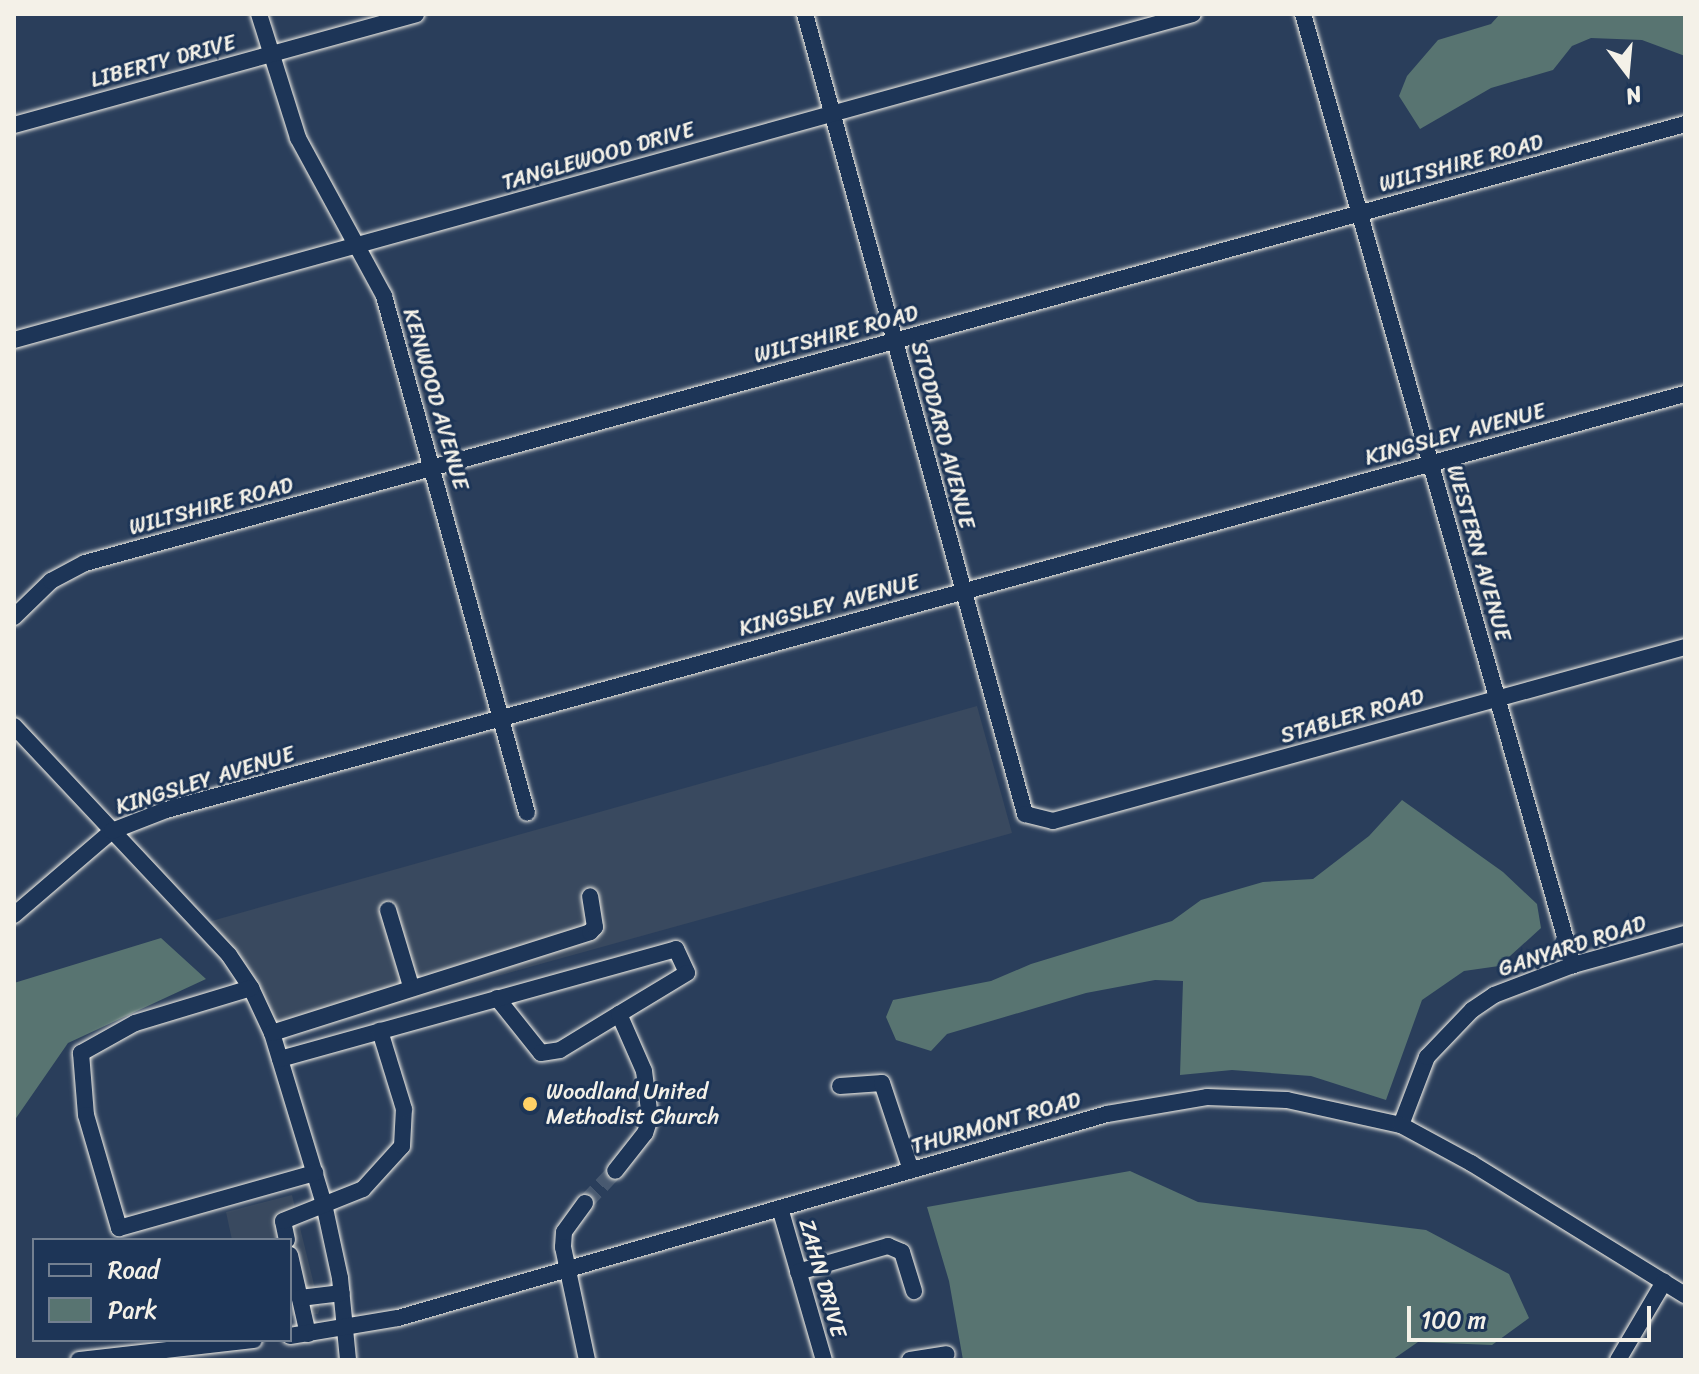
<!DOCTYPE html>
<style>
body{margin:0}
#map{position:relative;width:1699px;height:1374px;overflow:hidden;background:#2a3e5b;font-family:Sriracha,sans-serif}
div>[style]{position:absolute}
.built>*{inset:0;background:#39495f}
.green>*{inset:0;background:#587471}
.minor-tunnel>*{height:16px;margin-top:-8px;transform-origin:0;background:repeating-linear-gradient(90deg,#485970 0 16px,transparent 0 24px)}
.roads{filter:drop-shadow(0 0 2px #f4f1e8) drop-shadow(0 0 2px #f4f1e8)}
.minor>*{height:16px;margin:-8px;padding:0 8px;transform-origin:8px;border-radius:8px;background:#1d3557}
.dots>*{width:22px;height:22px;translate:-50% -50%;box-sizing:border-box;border:4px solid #1d3557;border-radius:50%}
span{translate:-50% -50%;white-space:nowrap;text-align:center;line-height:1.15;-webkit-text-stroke:6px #1d3557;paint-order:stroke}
.street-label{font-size:22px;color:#f4f1e8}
.poi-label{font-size:22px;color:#f4f1e8}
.left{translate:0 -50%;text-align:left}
.frame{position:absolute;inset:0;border:16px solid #f4f1e8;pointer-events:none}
.legend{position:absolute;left:32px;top:1238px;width:260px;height:104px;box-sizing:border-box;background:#1d3557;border:2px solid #738091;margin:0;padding:10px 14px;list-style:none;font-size:24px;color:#f4f1e8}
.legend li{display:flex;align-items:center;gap:16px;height:40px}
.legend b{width:40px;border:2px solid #738091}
.north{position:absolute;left:1587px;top:32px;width:80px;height:80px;-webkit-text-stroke:6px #1d3557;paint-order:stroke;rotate:164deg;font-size:22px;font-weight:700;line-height:32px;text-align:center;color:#f4f1e8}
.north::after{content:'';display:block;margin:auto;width:28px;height:36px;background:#f4f1e8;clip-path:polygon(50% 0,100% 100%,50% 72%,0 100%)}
.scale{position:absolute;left:1407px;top:1306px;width:244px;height:36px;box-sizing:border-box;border:4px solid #f4f1e8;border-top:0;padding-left:10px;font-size:24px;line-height:28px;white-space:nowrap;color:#f4f1e8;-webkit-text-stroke:6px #1d3557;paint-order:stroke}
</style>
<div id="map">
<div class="built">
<i style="clip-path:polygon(977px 706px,1012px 833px,274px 1038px,201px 924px)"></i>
<i style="clip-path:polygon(292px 1195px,320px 1309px,318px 1314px,290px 1316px,290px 1240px,232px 1240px,226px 1212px)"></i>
</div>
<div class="green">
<i style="clip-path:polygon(1500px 14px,1685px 14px,1685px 56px,1642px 40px,1591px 38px,1572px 46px,1553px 70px,1491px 88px,1420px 129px,1399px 96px,1407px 76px,1438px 40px,1491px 24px)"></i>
<i style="clip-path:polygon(1402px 800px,1503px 872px,1537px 904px,1541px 928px,1499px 966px,1464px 971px,1422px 1000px,1386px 1100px,1311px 1076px,1232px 1070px,1180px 1075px,1183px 981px,1155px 980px,1086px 993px,947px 1034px,931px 1051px,896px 1040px,886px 1017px,893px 1000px,991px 981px,1031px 964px,1172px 921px,1201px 900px,1263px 882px,1313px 879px,1369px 836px)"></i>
<i style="clip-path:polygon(161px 938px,206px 979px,68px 1043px,14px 1121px,14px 983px)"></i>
<i style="clip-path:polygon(1130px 1171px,1198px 1202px,1426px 1230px,1509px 1274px,1529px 1318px,1492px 1345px,1418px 1342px,1392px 1360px,963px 1360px,949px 1281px,927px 1207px)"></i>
</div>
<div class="minor-tunnel">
<i style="left:585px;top:1203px;width:44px;rotate:-46.8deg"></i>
</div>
<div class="roads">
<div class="minor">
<i style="left:259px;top:14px;width:130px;rotate:72.5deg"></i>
<i style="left:298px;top:138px;width:180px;rotate:61.4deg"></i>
<i style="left:384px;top:296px;width:536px;rotate:74.54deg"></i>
<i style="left:805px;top:14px;width:830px;rotate:74.62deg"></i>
<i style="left:1025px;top:814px;width:29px;rotate:14deg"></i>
<i style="left:1053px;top:821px;width:656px;rotate:-15.39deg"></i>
<i style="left:1303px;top:14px;width:989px;rotate:74.15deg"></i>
<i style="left:14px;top:125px;width:417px;rotate:-15.4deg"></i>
<i style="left:14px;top:340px;width:1223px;rotate:-15.46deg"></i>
<i style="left:14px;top:617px;width:52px;rotate:-44.2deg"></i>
<i style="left:51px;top:581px;width:38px;rotate:-28deg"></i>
<i style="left:85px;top:563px;width:1659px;rotate:-15.34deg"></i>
<i style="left:14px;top:726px;width:314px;rotate:46.8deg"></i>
<i style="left:229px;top:955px;width:40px;rotate:56deg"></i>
<i style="left:251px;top:988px;width:50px;rotate:65deg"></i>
<i style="left:272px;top:1033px;width:179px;rotate:73.1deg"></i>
<i style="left:324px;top:1204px;width:76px;rotate:77.8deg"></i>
<i style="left:340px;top:1278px;width:82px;rotate:84.4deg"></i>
<i style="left:388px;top:910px;width:79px;rotate:73.2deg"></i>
<i style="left:14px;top:915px;width:129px;rotate:-40.6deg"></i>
<i style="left:112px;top:831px;width:58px;rotate:-21.3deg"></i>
<i style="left:166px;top:810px;width:1575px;rotate:-15.32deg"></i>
<i style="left:251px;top:988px;width:121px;rotate:163.2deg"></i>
<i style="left:135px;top:1023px;width:62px;rotate:150.9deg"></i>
<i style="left:81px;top:1053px;width:62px;rotate:85.4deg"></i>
<i style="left:86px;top:1115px;width:118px;rotate:73.7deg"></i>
<i style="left:119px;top:1228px;width:204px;rotate:-15.7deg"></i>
<i style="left:497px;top:998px;width:70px;rotate:51.3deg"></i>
<i style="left:541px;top:1053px;width:19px;rotate:-9deg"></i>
<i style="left:560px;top:1050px;width:69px;rotate:-31.4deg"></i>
<i style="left:272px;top:1033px;width:334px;rotate:-17.6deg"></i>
<i style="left:590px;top:932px;width:7px;rotate:-45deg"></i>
<i style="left:595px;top:927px;width:31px;rotate:-99deg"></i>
<i style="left:280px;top:1059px;width:411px;rotate:-15.5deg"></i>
<i style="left:676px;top:949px;width:26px;rotate:65deg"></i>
<i style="left:687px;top:973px;width:79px;rotate:148.9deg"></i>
<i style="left:619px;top:1014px;width:62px;rotate:66.3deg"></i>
<i style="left:644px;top:1071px;width:47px;rotate:82.7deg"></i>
<i style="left:650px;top:1118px;width:16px;rotate:108deg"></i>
<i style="left:645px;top:1133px;width:48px;rotate:128.3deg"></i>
<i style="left:840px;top:1086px;width:42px;rotate:-4.1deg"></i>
<i style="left:882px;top:1083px;width:92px;rotate:71.6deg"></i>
<i style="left:1401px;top:1125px;width:73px;rotate:-69.1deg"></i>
<i style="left:1427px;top:1057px;width:65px;rotate:-46.2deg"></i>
<i style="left:1472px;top:1010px;width:27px;rotate:-34deg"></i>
<i style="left:1494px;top:995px;width:85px;rotate:-20.8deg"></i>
<i style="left:1573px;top:965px;width:116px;rotate:-15.5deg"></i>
<i style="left:585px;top:1203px;width:36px;rotate:126deg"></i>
<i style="left:564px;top:1232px;width:15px;rotate:94deg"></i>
<i style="left:563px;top:1247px;width:116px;rotate:78deg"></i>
<i style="left:780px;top:1208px;width:158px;rotate:73.9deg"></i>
<i style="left:287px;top:1240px;width:19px;rotate:-102deg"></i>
<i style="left:283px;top:1221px;width:86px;rotate:-21.8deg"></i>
<i style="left:363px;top:1189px;width:58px;rotate:-47.8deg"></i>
<i style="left:402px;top:1146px;width:37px;rotate:-87deg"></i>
<i style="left:404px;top:1109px;width:82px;rotate:-107.1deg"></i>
<i style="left:290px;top:1255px;width:81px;rotate:77.2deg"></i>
<i style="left:798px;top:1272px;width:94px;rotate:-16.1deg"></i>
<i style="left:888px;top:1246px;width:15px;rotate:23deg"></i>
<i style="left:902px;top:1252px;width:41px;rotate:72.9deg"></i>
<i style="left:300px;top:1298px;width:42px;rotate:-6.8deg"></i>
<i style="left:290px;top:1336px;width:109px;rotate:-9.5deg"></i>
<i style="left:398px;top:1318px;width:738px;rotate:-16.05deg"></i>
<i style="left:1107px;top:1114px;width:101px;rotate:-9.6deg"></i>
<i style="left:1207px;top:1097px;width:80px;rotate:2.1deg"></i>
<i style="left:1287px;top:1100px;width:117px;rotate:12.4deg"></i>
<i style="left:1401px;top:1125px;width:80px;rotate:28.5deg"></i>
<i style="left:1471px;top:1163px;width:251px;rotate:31.7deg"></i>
<i style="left:79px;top:1360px;width:176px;rotate:-6.5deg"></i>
<i style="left:910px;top:1360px;width:37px;rotate:-9deg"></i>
<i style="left:1618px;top:1360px;width:91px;rotate:-59.5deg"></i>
</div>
</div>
<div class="dots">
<i style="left:530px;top:1104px;background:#ffd166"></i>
</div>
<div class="street-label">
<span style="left:163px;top:61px;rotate:-15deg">LIBERTY DRIVE</span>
<span style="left:598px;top:156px;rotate:-16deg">TANGLEWOOD DRIVE</span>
<span style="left:1461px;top:163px;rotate:-15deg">WILTSHIRE ROAD</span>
<span style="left:836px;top:334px;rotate:-15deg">WILTSHIRE ROAD</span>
<span style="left:436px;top:399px;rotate:74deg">KENWOOD AVENUE</span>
<span style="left:1455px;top:434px;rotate:-15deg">KINGSLEY AVENUE</span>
<span style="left:943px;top:435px;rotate:75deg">STODDARD AVENUE</span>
<span style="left:211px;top:506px;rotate:-15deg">WILTSHIRE ROAD</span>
<span style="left:1479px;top:553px;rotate:74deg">WESTERN AVENUE</span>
<span style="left:829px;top:605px;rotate:-15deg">KINGSLEY AVENUE</span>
<span style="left:1352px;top:716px;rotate:-16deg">STABLER ROAD</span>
<span style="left:205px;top:780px;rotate:-17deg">KINGSLEY AVENUE</span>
<span style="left:1572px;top:946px;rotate:-18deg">GANYARD ROAD</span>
<span style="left:996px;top:1123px;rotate:-16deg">THURMONT ROAD</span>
<span style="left:823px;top:1278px;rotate:74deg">ZAHN DRIVE</span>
</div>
<div class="poi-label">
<span class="left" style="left:546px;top:1104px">Woodland United<br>Methodist Church</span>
</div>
<div class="frame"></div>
<ul class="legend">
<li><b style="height:10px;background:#1d3557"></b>Road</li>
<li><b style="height:22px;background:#587471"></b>Park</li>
</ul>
<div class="north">N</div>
<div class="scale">100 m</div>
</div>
